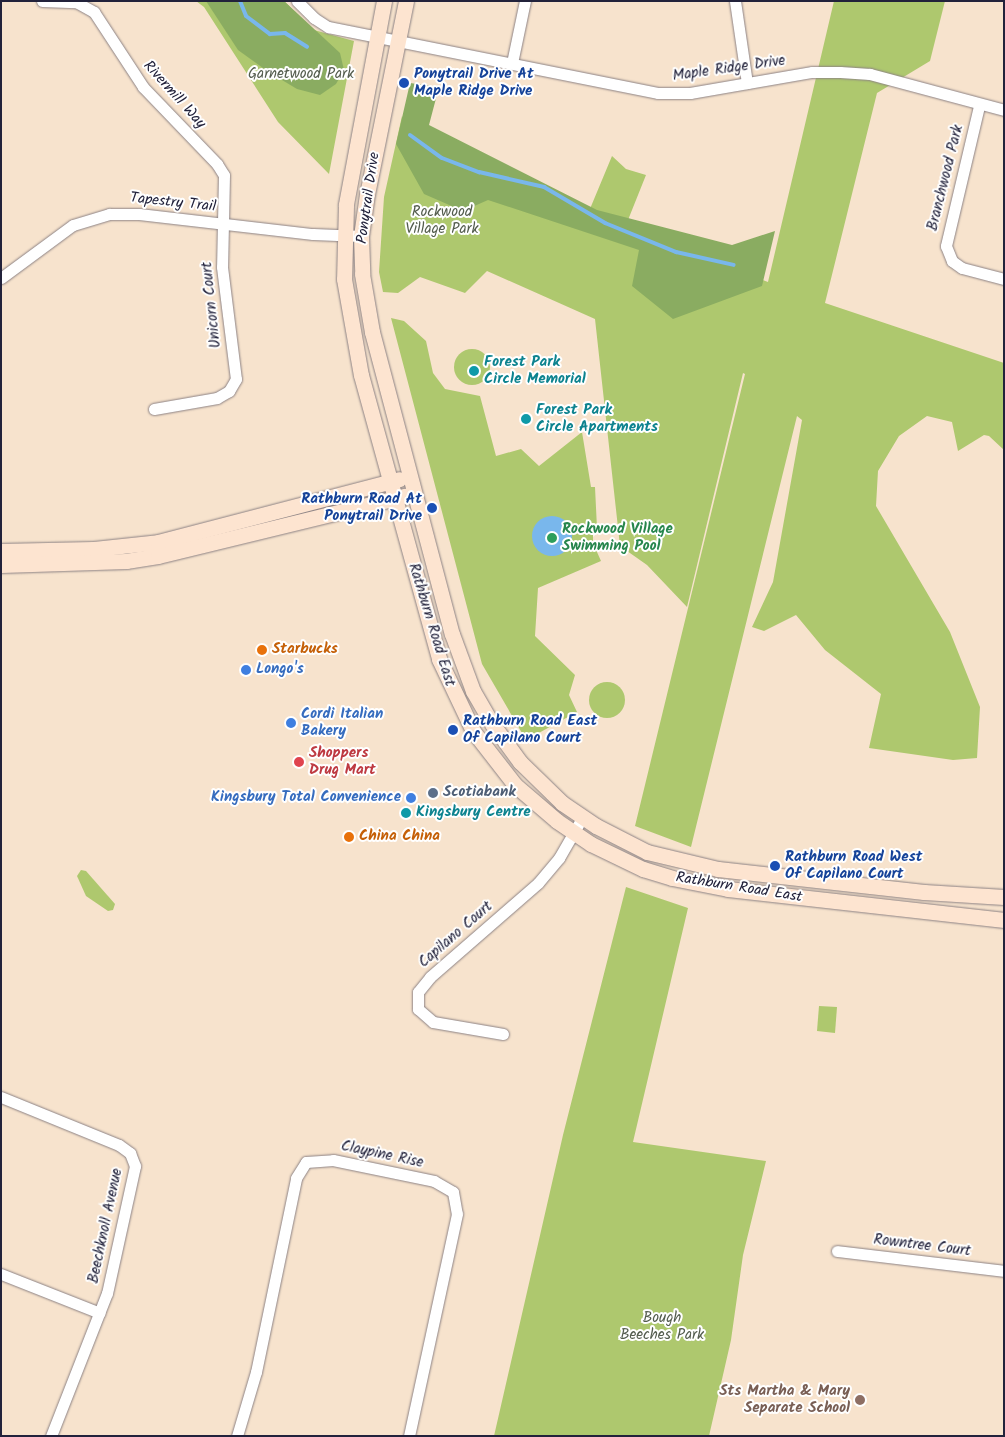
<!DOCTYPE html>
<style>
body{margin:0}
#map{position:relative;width:1005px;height:1437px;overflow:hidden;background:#f7e3cd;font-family:Kalam,sans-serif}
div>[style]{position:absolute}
.green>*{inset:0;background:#aec86e}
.round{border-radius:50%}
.forest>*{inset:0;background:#8aac61}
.water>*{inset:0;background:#79b7ec}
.stream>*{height:4px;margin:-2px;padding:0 2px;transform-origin:2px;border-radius:2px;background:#79b7ec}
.roads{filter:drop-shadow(0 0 1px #8c8284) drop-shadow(0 0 1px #8c8284)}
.street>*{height:11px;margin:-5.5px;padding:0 5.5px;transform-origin:5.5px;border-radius:5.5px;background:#fff}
.secondary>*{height:15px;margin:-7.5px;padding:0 7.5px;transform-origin:7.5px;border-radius:7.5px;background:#fde4d0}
.dots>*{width:14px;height:14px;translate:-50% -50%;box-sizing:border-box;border:2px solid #fff;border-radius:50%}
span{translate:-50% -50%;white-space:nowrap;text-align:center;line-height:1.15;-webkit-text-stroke:4px #fff;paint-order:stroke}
.street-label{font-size:15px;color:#22223b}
.transit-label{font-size:15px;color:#164399;font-weight:700}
.left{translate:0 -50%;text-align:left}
.right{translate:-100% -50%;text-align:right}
.park-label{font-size:15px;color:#535c4d}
.culture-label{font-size:15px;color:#0d838f;font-weight:700}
.leisure-label{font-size:15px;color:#27864d;font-weight:700}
.food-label{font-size:15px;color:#c56008;font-weight:700}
.shop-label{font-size:15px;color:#366cbe;font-weight:700}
.health-label{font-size:15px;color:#be3a42;font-weight:700}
.service-label{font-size:15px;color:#4e5e75;font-weight:700}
.education-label{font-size:15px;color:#785e54;font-weight:700}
.frame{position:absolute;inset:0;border:2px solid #22223b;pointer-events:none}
</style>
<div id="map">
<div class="green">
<i style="clip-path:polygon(196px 1px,284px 1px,314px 30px,354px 41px,329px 174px,278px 122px,204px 7px)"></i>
<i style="clip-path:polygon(834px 1px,945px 1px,930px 61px,877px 93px,825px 303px,1004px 363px,1004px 450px,989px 436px,984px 435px,958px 451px,952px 422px,927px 416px,899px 436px,878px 471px,876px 506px,950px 632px,980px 707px,977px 758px,953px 760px,869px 748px,881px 694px,825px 650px,796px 615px,764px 631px,752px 627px,773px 582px,802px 420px,797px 416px,691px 847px,635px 826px,745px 374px,743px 373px,687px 607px,647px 565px,620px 546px,595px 319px,487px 271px,465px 293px,420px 277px,398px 293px,383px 292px,379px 272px,384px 197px,402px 116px,410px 135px,587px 216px,612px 156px,626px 169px,646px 175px,624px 230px,768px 282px)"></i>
<i style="clip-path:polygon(391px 318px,404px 321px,426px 341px,433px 373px,445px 389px,480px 396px,496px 456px,521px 449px,539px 466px,582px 432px,591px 487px,595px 487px,597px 528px,593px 529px,593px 543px,601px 561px,538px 588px,535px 636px,575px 675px,569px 695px,577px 712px,526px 740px,482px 664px)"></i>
<i class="round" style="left:454px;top:349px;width:36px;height:36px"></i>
<i class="round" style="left:589px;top:682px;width:36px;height:36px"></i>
<i style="clip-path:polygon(81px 870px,86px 871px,115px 904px,113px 910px,108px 911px,86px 896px,77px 876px)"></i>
<i style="clip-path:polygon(626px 887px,688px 908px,633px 1142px,766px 1161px,743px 1255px,731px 1340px,709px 1436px,494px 1436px,563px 1135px)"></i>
<i style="clip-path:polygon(819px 1006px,837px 1007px,835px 1033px,817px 1031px)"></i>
</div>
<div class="forest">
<i style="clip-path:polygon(206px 1px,284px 1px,340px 53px,344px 70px,336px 84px,320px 95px,297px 89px,267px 71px,238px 50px)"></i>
<i style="clip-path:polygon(410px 83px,439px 87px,429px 125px,597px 210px,732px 245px,775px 231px,762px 286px,673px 319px,632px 286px,639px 250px,488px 200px,463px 211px,424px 194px,396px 144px)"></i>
</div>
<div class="water">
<i class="round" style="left:532px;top:516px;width:40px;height:40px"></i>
</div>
<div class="stream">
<i style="left:240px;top:1px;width:16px;rotate:68deg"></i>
<i style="left:246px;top:16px;width:30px;rotate:37deg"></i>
<i style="left:270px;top:34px;width:15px;rotate:-4deg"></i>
<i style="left:285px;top:33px;width:26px;rotate:32deg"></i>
<i style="left:410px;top:135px;width:39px;rotate:36deg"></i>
<i style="left:442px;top:158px;width:40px;rotate:21deg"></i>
<i style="left:479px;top:172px;width:67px;rotate:13deg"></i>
<i style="left:544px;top:187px;width:71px;rotate:30.5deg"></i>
<i style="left:605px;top:223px;width:77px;rotate:22.2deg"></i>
<i style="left:676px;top:252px;width:59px;rotate:12.6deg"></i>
</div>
<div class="roads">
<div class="street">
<i style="left:42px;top:1px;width:34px;rotate:2deg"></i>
<i style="left:76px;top:2px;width:21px;rotate:29deg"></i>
<i style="left:94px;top:12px;width:90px;rotate:56.8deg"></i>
<i style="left:143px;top:87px;width:107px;rotate:46.1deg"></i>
<i style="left:217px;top:164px;width:13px;rotate:58deg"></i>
<i style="left:224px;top:175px;width:92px;rotate:91.2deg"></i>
<i style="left:222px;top:267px;width:113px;rotate:82.9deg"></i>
<i style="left:236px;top:379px;width:14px;rotate:120deg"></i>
<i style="left:229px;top:391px;width:14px;rotate:150deg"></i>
<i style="left:217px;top:398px;width:64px;rotate:170.1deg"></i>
<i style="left:297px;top:1px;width:24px;rotate:45deg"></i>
<i style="left:314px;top:18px;width:17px;rotate:33deg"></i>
<i style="left:328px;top:27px;width:337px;rotate:11.3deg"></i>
<i style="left:658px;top:93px;width:32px"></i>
<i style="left:690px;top:93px;width:124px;rotate:-9.8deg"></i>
<i style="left:812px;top:72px;width:28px"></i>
<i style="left:840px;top:72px;width:30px;rotate:4deg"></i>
<i style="left:870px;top:74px;width:139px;rotate:15deg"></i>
<i style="left:735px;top:1px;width:83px;rotate:81.7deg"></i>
<i style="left:512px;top:63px;width:63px;rotate:-78.2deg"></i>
<i style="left:979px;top:106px;width:144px;rotate:103.3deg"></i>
<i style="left:946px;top:246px;width:16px;rotate:68deg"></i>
<i style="left:952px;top:261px;width:12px;rotate:35deg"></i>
<i style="left:962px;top:268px;width:43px;rotate:14.7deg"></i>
<i style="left:1px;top:278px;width:89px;rotate:-36.4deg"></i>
<i style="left:73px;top:225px;width:38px;rotate:-17deg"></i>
<i style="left:109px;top:214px;width:30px"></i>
<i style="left:139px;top:214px;width:175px;rotate:6.6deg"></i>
<i style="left:313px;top:234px;width:48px;rotate:2.4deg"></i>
<i style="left:503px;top:1034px;width:71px;rotate:-170.3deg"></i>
<i style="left:433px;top:1022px;width:20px;rotate:-139deg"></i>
<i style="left:418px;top:1009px;width:17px;rotate:-90deg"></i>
<i style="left:418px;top:992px;width:19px;rotate:-51deg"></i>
<i style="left:430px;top:977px;width:143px;rotate:-41deg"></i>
<i style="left:538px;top:883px;width:33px;rotate:-50deg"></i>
<i style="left:559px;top:858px;width:46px;rotate:-60.1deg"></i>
<i style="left:1px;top:1097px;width:127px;rotate:22.1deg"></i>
<i style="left:119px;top:1145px;width:14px;rotate:36deg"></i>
<i style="left:130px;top:1153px;width:14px;rotate:69deg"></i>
<i style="left:135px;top:1166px;width:130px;rotate:102.4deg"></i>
<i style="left:107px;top:1293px;width:154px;rotate:111.4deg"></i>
<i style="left:837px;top:1251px;width:168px;rotate:6.8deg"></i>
<i style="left:1px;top:1274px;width:106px;rotate:21.5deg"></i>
<i style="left:237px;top:1436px;width:67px;rotate:-73.5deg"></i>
<i style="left:256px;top:1372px;width:198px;rotate:-78.3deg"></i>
<i style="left:296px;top:1178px;width:19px;rotate:-58deg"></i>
<i style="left:306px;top:1162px;width:27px;rotate:-4deg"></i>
<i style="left:333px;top:1160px;width:103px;rotate:11.7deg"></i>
<i style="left:434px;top:1181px;width:22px;rotate:30deg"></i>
<i style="left:453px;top:1192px;width:22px;rotate:80deg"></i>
<i style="left:457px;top:1214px;width:227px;rotate:102.2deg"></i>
</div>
<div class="secondary">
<i style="left:384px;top:1px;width:208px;rotate:100.6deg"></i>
<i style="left:346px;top:205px;width:74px;rotate:91.5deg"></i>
<i style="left:344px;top:279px;width:97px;rotate:80deg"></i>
<i style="left:361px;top:375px;width:295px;rotate:74.6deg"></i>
<i style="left:439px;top:659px;width:80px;rotate:64.7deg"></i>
<i style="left:473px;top:731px;width:68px;rotate:52.1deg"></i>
<i style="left:515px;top:785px;width:55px;rotate:40.6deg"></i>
<i style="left:557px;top:821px;width:41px;rotate:34.1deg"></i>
<i style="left:591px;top:844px;width:58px;rotate:25.7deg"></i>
<i style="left:643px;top:869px;width:30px;rotate:17deg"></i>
<i style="left:672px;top:878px;width:57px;rotate:11.1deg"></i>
<i style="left:728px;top:889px;width:278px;rotate:6.4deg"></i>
<i style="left:406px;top:1px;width:197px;rotate:101.4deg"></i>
<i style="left:367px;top:194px;width:42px;rotate:98.1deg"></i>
<i style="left:361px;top:236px;width:38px;rotate:88deg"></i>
<i style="left:362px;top:274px;width:59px;rotate:80.2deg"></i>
<i style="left:372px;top:332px;width:312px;rotate:75.2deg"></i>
<i style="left:452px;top:634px;width:61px;rotate:69.8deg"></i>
<i style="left:473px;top:691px;width:39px;rotate:60deg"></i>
<i style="left:493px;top:725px;width:46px;rotate:53.9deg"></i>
<i style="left:520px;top:762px;width:59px;rotate:44.3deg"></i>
<i style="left:562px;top:803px;width:41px;rotate:34.1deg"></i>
<i style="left:596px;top:826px;width:57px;rotate:27deg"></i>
<i style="left:647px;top:852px;width:73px;rotate:13.5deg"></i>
<i style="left:718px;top:869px;width:207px;rotate:6.4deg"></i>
<i style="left:924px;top:892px;width:80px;rotate:3.6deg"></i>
<i style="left:1px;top:551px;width:93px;rotate:-1.2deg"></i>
<i style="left:94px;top:549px;width:64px;rotate:-6.2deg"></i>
<i style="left:158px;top:542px;width:249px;rotate:-14.6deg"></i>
<i style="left:1px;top:565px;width:125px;rotate:-1.8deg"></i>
<i style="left:126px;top:561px;width:32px;rotate:-9deg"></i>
<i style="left:158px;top:556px;width:254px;rotate:-13.7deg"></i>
</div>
</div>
<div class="dots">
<i style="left:404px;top:83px;background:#1a4fb4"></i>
<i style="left:474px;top:371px;background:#0f9aa8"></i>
<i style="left:526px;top:419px;background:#0f9aa8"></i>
<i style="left:432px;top:508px;background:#1a4fb4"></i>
<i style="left:552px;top:538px;background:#2e9e5b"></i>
<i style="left:262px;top:650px;background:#e8710a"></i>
<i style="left:246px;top:670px;background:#3f7fe0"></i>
<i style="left:291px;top:723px;background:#3f7fe0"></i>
<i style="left:453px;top:730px;background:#1a4fb4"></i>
<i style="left:299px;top:762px;background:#e0444e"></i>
<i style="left:433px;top:793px;background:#5c6f8a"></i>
<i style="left:411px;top:798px;background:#3f7fe0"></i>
<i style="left:406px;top:813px;background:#0f9aa8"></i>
<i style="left:349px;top:837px;background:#e8710a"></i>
<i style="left:775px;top:866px;background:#1a4fb4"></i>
<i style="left:860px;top:1400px;background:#8d6e63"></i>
</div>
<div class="street-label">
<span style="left:729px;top:69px;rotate:-8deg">Maple Ridge Drive</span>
<span style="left:174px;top:95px;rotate:48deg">Rivermill Way</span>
<span style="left:946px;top:178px;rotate:-76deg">Branchwood Park</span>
<span style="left:369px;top:198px;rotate:-82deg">Ponytrail Drive</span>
<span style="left:173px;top:203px;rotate:6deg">Tapestry Trail</span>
<span style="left:212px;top:305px;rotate:-96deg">Unicorn Court</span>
<span style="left:431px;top:625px;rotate:73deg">Rathburn Road East</span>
<span style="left:739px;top:888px;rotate:9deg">Rathburn Road East</span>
<span style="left:456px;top:935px;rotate:-41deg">Capilano Court</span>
<span style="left:382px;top:1155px;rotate:12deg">Claypine Rise</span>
<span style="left:106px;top:1226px;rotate:-78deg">Beechknoll Avenue</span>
<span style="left:922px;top:1246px;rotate:7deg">Rowntree Court</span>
</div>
<div class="transit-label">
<span class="left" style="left:414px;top:83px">Ponytrail Drive At<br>Maple Ridge Drive</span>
<span class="right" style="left:422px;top:508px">Rathburn Road At<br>Ponytrail Drive</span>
<span class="left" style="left:463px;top:730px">Rathburn Road East<br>Of Capilano Court</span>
<span class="left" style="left:785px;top:866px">Rathburn Road West<br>Of Capilano Court</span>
</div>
<div class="park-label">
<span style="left:301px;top:75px">Garnetwood Park</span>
<span style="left:442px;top:221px">Rockwood<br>Village Park</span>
<span style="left:662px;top:1327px">Bough<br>Beeches Park</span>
</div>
<div class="culture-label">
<span class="left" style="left:484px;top:371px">Forest Park<br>Circle Memorial</span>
<span class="left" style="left:536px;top:419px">Forest Park<br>Circle Apartments</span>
<span class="left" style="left:416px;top:813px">Kingsbury Centre</span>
</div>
<div class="leisure-label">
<span class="left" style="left:562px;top:538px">Rockwood Village<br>Swimming Pool</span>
</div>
<div class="food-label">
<span class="left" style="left:272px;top:650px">Starbucks</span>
<span class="left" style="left:359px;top:837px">China China</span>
</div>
<div class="shop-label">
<span class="left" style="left:256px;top:670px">Longo's</span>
<span class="left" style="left:301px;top:723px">Cordi Italian<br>Bakery</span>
<span class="right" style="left:401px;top:798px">Kingsbury Total Convenience</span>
</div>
<div class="health-label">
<span class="left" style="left:309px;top:762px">Shoppers<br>Drug Mart</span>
</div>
<div class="service-label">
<span class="left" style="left:443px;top:793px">Scotiabank</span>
</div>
<div class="education-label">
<span class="right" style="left:850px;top:1400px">Sts Martha &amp; Mary<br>Separate School</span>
</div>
<div class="frame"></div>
</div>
